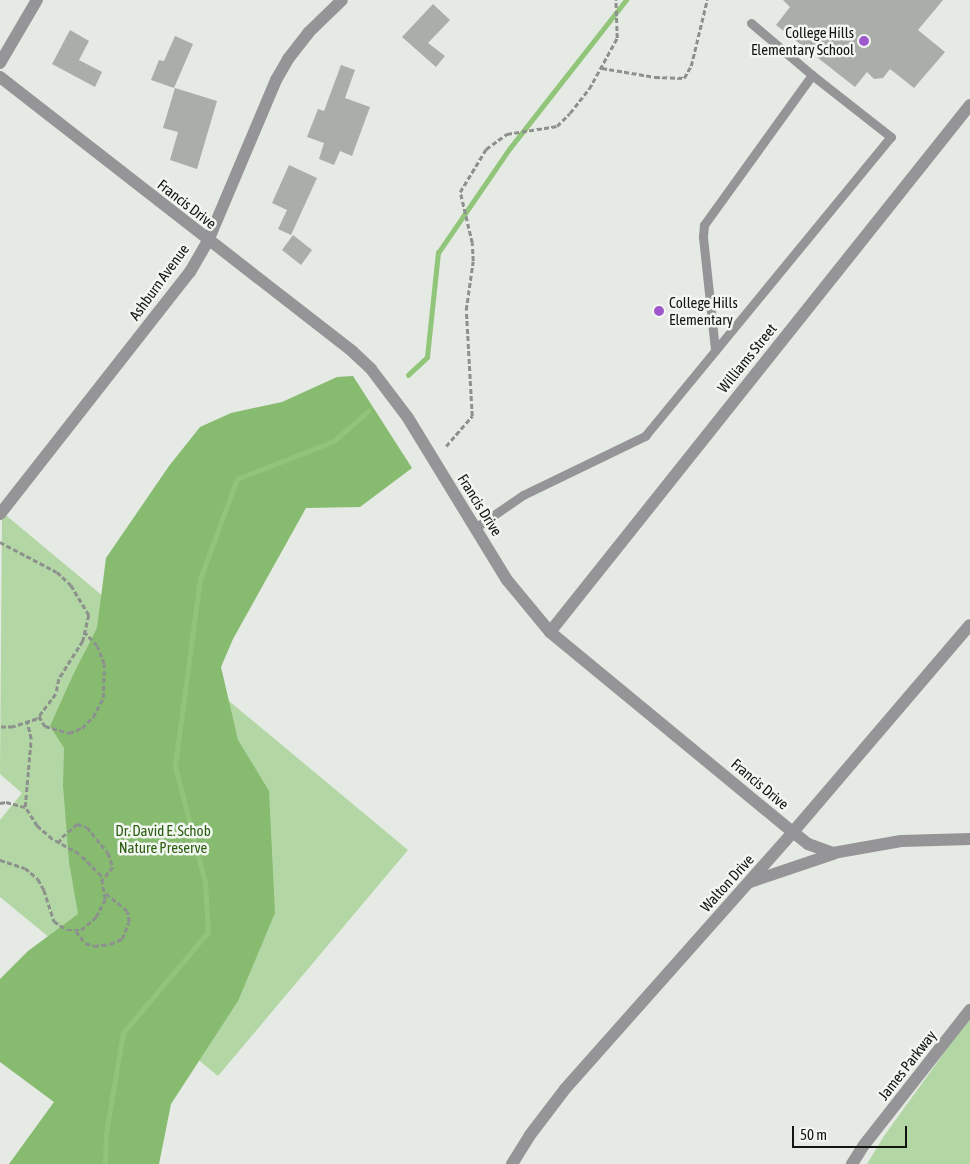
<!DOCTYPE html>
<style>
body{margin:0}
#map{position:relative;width:970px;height:1164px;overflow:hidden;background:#e5eae4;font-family:"Asap Condensed",sans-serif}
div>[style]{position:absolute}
.green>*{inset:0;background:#b3d7a4}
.forest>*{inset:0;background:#86bb70}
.stream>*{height:4.5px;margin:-2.25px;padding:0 2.25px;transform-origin:2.25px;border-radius:2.25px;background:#90c57a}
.building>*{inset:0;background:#aaaea9}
.path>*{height:2.5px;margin-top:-1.25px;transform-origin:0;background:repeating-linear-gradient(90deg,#8d918d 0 5px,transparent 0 7.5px)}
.service>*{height:9px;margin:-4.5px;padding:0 4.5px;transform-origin:4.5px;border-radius:4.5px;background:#959496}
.minor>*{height:12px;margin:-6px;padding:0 6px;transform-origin:6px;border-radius:6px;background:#959496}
.dots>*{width:14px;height:14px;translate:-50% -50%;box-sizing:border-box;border:2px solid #f2f7f1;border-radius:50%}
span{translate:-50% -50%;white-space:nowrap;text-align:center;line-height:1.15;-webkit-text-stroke:5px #f2f7f1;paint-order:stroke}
.poi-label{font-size:15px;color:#131513}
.right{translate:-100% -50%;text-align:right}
.left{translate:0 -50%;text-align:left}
.street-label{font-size:15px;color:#131513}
.park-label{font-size:15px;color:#2d5e12}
.scale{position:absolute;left:792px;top:1126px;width:115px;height:22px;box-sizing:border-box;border:2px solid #131513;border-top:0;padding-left:6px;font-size:15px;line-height:18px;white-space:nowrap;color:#131513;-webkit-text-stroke:4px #f2f7f1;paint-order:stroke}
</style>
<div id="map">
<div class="green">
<i style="clip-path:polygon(2px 512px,408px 850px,218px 1076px,0 897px,0 820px,22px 793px,0 774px)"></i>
<i style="clip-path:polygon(970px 1017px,970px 1164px,867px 1164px,884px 1136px)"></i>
</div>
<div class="forest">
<i style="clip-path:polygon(353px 376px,412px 468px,360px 507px,306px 508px,233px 639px,221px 667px,238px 740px,269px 791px,275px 913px,238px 1001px,171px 1104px,159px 1164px,9px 1164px,54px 1102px,0 1062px,0 979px,28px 951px,78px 914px,69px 862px,63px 785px,64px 748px,50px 726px,73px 675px,97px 628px,106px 558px,169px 466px,200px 427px,231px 413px,282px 402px,337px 377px)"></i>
</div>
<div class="stream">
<i style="left:408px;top:375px;width:26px;rotate:-43deg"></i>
<i style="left:427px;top:357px;width:105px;rotate:-84deg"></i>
<i style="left:438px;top:253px;width:127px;rotate:-55.6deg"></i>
<i style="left:510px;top:148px;width:188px;rotate:-51.9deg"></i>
<i style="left:105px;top:1164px;width:31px;rotate:-88deg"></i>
<i style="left:106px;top:1133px;width:101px;rotate:-80.4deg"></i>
<i style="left:123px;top:1033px;width:132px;rotate:-49.9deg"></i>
<i style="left:208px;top:932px;width:49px;rotate:-93.5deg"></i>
<i style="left:205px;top:883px;width:121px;rotate:-104.4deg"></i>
<i style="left:175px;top:766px;width:189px;rotate:-82.4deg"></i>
<i style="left:200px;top:579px;width:107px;rotate:-69.7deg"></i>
<i style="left:237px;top:479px;width:104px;rotate:-21.4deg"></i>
<i style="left:334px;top:441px;width:45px;rotate:-41.4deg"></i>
</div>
<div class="building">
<i style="clip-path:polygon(783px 0,943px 0,918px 30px,945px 52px,914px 88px,890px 69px,883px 78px,874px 79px,867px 72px,855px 87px,776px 25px,790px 7px)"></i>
<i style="clip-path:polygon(433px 4px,450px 20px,428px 43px,445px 56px,436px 67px,402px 37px)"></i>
<i style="clip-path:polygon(70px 30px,89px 41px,79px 60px,102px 72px,95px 87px,52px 64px)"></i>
<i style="clip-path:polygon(175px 36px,193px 44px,174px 88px,151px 80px,159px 60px,164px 61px)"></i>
<i style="clip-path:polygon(341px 65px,355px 70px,345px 98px,370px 107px,352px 156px,340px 151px,334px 165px,319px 159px,324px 143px,307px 137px,318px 109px,324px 111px)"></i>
<i style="clip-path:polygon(175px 88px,217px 101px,197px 169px,170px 160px,178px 132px,163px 128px)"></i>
<i style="clip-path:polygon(289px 165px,317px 178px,291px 235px,278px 229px,287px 210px,272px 203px)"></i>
<i style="clip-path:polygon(293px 235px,312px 250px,301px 265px,282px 250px)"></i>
</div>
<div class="path">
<i style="left:602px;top:68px;width:54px;rotate:9.6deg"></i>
<i style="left:655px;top:77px;width:29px;rotate:2deg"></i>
<i style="left:684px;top:78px;width:14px;rotate:-60deg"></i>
<i style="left:691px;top:66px;width:68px;rotate:-76.4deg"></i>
<i style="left:446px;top:446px;width:40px;rotate:-49deg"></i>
<i style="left:472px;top:416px;width:106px;rotate:-93.2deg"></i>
<i style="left:466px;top:310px;width:49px;rotate:-81.9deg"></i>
<i style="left:473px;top:261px;width:18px;rotate:-93deg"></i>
<i style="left:472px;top:243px;width:52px;rotate:-103.2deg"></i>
<i style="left:460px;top:192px;width:50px;rotate:-58.8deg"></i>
<i style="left:486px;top:149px;width:26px;rotate:-36deg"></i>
<i style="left:507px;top:134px;width:51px;rotate:-9.1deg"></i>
<i style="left:557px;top:126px;width:18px;rotate:-45deg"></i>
<i style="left:570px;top:113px;width:31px;rotate:-52deg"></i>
<i style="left:589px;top:89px;width:58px;rotate:-61.2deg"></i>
<i style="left:617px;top:38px;width:38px;rotate:-92deg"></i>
<i style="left:0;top:542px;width:64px;rotate:27.8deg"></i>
<i style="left:57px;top:572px;width:19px;rotate:43deg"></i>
<i style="left:71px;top:585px;width:35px;rotate:59deg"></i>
<i style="left:89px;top:615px;width:27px;rotate:103deg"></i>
<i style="left:83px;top:641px;width:45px;rotate:122.3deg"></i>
<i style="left:59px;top:679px;width:15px;rotate:101deg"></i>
<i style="left:56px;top:694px;width:31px;rotate:127deg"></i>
<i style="left:37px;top:719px;width:25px;rotate:162deg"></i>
<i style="left:13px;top:727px;width:13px;rotate:180deg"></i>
<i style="left:39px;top:716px;width:12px;rotate:59deg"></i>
<i style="left:45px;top:726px;width:25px;rotate:16deg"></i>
<i style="left:69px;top:733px;width:14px;rotate:-21deg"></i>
<i style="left:82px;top:728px;width:16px;rotate:-45deg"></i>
<i style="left:93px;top:717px;width:21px;rotate:-62deg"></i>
<i style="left:103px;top:698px;width:34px;rotate:-88deg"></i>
<i style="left:104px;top:664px;width:19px;rotate:-111deg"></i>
<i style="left:97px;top:646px;width:18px;rotate:-133deg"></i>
<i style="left:0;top:803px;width:6px;rotate:-9deg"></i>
<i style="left:6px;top:802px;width:20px;rotate:15deg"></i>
<i style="left:58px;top:843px;width:7px;rotate:-56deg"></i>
<i style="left:62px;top:837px;width:20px;rotate:-41deg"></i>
<i style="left:77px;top:824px;width:10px;rotate:17deg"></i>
<i style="left:87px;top:827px;width:33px;rotate:51deg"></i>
<i style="left:108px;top:853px;width:15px;rotate:70deg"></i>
<i style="left:113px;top:867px;width:18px;rotate:128deg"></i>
<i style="left:0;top:860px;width:26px;rotate:18deg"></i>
<i style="left:25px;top:868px;width:17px;rotate:40deg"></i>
<i style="left:38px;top:879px;width:13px;rotate:61deg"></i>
<i style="left:44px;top:890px;width:33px;rotate:72deg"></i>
<i style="left:54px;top:921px;width:16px;rotate:35deg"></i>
<i style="left:67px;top:930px;width:14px"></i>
<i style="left:81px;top:930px;width:20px;rotate:-41deg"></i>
<i style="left:96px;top:917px;width:20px;rotate:-63deg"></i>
<i style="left:105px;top:899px;width:23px;rotate:-100deg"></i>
<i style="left:101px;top:876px;width:31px;rotate:-135deg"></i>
<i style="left:79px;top:854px;width:31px;rotate:-151deg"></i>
<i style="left:52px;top:839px;width:20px;rotate:-139deg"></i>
<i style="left:37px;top:826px;width:22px;rotate:-122deg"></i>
<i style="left:25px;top:807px;width:68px;rotate:-85deg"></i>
<i style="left:31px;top:739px;width:17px;rotate:-103deg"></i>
<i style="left:76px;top:931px;width:15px;rotate:53deg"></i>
<i style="left:85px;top:943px;width:9px;rotate:18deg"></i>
<i style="left:94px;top:946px;width:16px;rotate:-7deg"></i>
<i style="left:110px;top:944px;width:13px;rotate:-23deg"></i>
<i style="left:122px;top:939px;width:18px;rotate:-68deg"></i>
<i style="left:129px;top:922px;width:11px;rotate:-100deg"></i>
<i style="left:127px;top:911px;width:28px;rotate:-141deg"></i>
</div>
<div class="service">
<i style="left:751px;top:23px;width:80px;rotate:40.4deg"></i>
<i style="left:475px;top:528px;width:58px;rotate:-34.5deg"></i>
<i style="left:523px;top:495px;width:136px;rotate:-25.8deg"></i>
<i style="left:645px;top:436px;width:387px;rotate:-50.6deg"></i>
<i style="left:891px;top:137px;width:100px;rotate:-141.9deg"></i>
<i style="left:812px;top:75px;width:185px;rotate:125.8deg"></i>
<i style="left:704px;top:225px;width:12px;rotate:95deg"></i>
<i style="left:703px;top:237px;width:114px;rotate:83.9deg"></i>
</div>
<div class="minor">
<i style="left:0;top:63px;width:73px;rotate:-59.6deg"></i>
<i style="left:0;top:77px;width:447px;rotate:37.9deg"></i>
<i style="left:353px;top:352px;width:25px;rotate:43deg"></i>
<i style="left:371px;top:369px;width:61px;rotate:52.9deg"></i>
<i style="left:408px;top:418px;width:190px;rotate:58.6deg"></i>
<i style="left:507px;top:580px;width:67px;rotate:50.4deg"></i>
<i style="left:550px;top:632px;width:315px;rotate:39.5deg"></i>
<i style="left:793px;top:832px;width:19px;rotate:39deg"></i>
<i style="left:808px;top:844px;width:27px;rotate:20deg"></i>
<i style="left:833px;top:853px;width:69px;rotate:-10deg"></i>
<i style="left:901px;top:841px;width:69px;rotate:-1.7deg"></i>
<i style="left:0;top:514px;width:308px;rotate:-51.9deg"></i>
<i style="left:190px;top:272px;width:36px;rotate:-60deg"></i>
<i style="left:208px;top:241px;width:175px;rotate:-67.1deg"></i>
<i style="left:276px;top:80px;width:24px;rotate:-60deg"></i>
<i style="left:288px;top:59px;width:33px;rotate:-52deg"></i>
<i style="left:308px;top:33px;width:47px;rotate:-44.1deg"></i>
<i style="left:550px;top:632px;width:674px;rotate:-51.45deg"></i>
<i style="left:750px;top:882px;width:88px;rotate:-18.6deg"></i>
<i style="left:512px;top:1164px;width:34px;rotate:-58deg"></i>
<i style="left:530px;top:1135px;width:58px;rotate:-52.7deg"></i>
<i style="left:565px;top:1089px;width:344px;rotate:-48.4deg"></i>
<i style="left:793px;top:832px;width:272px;rotate:-49.5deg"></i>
<i style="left:852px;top:1164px;width:22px;rotate:-58deg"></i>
<i style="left:864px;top:1145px;width:172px;rotate:-51.9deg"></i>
</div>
<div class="dots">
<i style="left:864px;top:41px;background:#9e58cc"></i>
<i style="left:659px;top:311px;background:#9e58cc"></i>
</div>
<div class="poi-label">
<span class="right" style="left:854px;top:41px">College Hills<br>Elementary School</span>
<span class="left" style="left:669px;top:311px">College Hills<br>Elementary</span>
</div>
<div class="street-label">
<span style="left:187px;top:204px;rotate:38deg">Francis Drive</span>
<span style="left:159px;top:282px;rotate:-54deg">Ashburn Avenue</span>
<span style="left:747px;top:358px;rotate:-51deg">Williams Street</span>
<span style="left:480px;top:505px;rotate:58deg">Francis Drive</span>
<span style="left:760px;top:784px;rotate:40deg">Francis Drive</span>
<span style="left:727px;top:883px;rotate:-48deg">Walton Drive</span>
<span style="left:907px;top:1065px;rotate:-52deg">James Parkway</span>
</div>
<div class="park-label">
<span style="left:163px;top:839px">Dr. David E. Schob<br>Nature Preserve</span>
</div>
<div class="scale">50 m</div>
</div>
